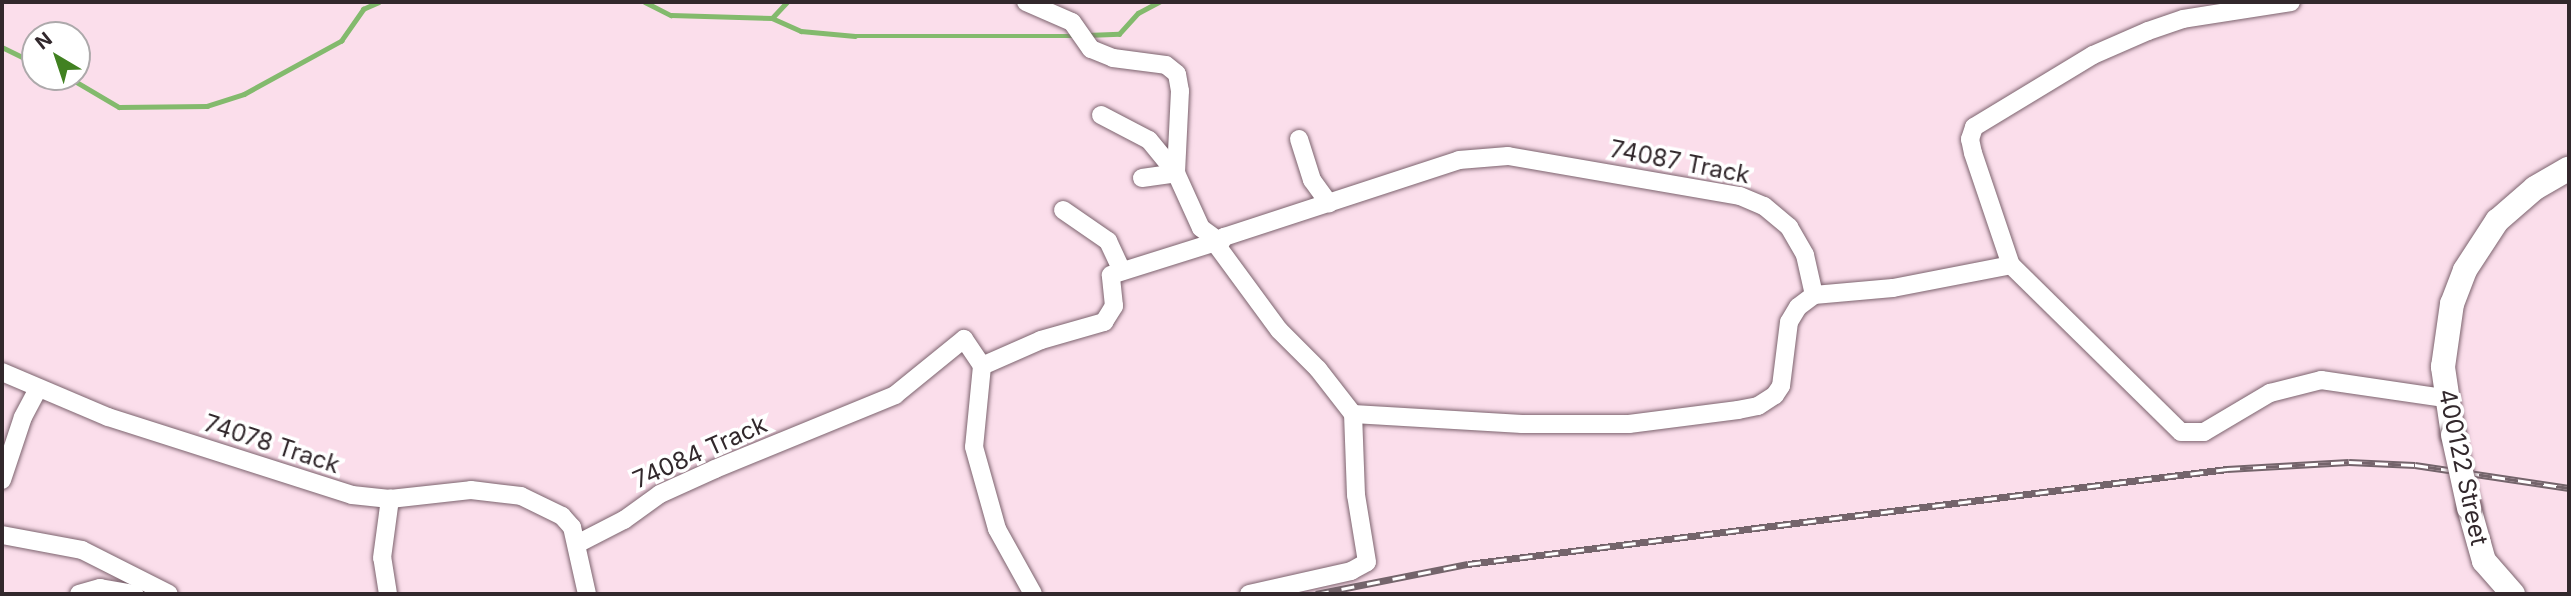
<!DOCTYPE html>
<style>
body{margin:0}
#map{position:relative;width:2571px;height:596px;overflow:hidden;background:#fbdeeb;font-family:Inter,sans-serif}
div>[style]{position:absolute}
.stream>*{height:4.5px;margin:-2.25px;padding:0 2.25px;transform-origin:2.25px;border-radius:2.25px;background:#83ba6d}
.roads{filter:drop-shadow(0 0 2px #7c636e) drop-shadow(0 0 2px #7c636e)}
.street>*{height:18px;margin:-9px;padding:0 9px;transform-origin:9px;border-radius:9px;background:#fff}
.secondary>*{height:24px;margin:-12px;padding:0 12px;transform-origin:12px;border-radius:12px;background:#fff}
.rail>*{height:7px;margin-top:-3.5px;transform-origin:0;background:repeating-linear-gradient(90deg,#fff 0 13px,#74646b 0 26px);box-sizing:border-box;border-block:2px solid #74646b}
.bridges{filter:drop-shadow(0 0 2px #7c636e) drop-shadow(0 0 2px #7c636e)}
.secondary-bridge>*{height:24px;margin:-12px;padding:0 12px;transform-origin:12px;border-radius:12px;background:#fff}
span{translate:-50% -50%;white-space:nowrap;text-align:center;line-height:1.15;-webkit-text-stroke:7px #fff;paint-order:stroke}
.street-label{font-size:24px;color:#32282c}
.frame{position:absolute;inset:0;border:4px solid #32282c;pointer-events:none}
.north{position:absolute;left:21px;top:21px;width:70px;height:70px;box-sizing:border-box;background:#fff;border:2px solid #ada9ab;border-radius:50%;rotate:321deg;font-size:19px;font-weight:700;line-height:28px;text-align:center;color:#32282c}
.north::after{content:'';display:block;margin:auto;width:24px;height:32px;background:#418121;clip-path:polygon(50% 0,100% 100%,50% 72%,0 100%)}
</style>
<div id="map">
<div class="stream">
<i style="left:645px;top:2px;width:29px;rotate:27deg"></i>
<i style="left:671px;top:15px;width:101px;rotate:1.7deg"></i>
<i style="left:772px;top:18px;width:32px;rotate:24deg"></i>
<i style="left:801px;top:31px;width:54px;rotate:5.3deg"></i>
<i style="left:855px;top:36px;width:220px"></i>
<i style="left:772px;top:18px;width:22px;rotate:-47deg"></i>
<i style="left:1087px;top:35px;width:32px;rotate:-2deg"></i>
<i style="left:1119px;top:34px;width:28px;rotate:-48deg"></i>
<i style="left:1138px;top:13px;width:24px;rotate:-28deg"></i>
<i style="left:2px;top:47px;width:37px;rotate:26deg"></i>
<i style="left:68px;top:77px;width:59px;rotate:30.5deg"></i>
<i style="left:119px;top:107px;width:88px;rotate:-0.7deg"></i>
<i style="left:207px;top:106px;width:39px;rotate:-18deg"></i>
<i style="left:244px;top:94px;width:111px;rotate:-28.7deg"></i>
<i style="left:341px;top:41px;width:39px;rotate:-55deg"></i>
<i style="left:363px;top:9px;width:17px;rotate:-24deg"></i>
</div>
<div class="roads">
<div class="street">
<i style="left:1026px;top:2px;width:50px;rotate:23.5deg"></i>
<i style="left:1072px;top:22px;width:33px;rotate:55deg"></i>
<i style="left:1091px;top:49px;width:24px;rotate:22deg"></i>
<i style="left:1113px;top:58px;width:53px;rotate:7.5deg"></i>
<i style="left:1166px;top:65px;width:14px;rotate:39deg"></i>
<i style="left:1177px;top:74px;width:17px;rotate:80deg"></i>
<i style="left:1180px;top:91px;width:82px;rotate:92.8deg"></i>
<i style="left:1176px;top:173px;width:60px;rotate:65.6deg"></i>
<i style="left:1201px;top:228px;width:22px;rotate:36deg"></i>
<i style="left:2291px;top:2px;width:109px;rotate:171.1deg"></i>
<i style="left:2183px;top:19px;width:37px;rotate:161deg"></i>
<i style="left:2148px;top:31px;width:60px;rotate:156.4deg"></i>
<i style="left:2093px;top:55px;width:139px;rotate:148.8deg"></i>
<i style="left:1974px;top:127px;width:13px;rotate:108deg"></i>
<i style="left:1970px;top:139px;width:14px;rotate:78deg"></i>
<i style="left:1973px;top:153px;width:118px;rotate:71.3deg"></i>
<i style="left:2011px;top:265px;width:238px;rotate:44.5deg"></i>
<i style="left:2181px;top:432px;width:23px"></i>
<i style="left:2204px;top:432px;width:77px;rotate:-30.6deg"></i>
<i style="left:2270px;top:393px;width:53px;rotate:-14.3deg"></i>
<i style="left:2321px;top:380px;width:125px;rotate:8.3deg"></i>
<i style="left:1101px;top:115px;width:54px;rotate:27.5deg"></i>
<i style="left:1149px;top:140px;width:43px;rotate:50.7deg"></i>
<i style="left:1299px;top:139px;width:43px;rotate:72.4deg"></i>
<i style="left:1312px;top:180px;width:29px;rotate:54deg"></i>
<i style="left:1508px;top:156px;width:235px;rotate:9.8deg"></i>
<i style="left:1740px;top:196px;width:26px;rotate:23deg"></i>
<i style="left:1764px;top:206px;width:33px;rotate:40deg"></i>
<i style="left:1789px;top:227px;width:32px;rotate:60deg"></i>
<i style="left:1805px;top:255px;width:41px;rotate:77.3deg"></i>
<i style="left:1814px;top:295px;width:20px;rotate:143deg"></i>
<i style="left:1798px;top:307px;width:17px;rotate:121deg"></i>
<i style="left:1789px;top:322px;width:64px;rotate:97.1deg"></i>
<i style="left:1781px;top:386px;width:11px;rotate:124deg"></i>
<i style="left:1775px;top:395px;width:20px;rotate:147deg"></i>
<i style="left:1758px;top:406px;width:20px;rotate:169deg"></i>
<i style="left:1738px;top:410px;width:110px;rotate:172.7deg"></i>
<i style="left:1629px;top:424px;width:107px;rotate:180deg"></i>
<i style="left:1522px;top:424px;width:169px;rotate:-176.6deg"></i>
<i style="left:1353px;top:414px;width:57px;rotate:-127.9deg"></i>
<i style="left:1318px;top:369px;width:55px;rotate:-135deg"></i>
<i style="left:1279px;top:330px;width:103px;rotate:-126.3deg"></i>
<i style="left:1218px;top:247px;width:12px;rotate:-59deg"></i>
<i style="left:1224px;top:237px;width:247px;rotate:-18.1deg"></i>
<i style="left:1459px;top:160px;width:49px;rotate:-4.7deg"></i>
<i style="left:1142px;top:178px;width:34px;rotate:-8deg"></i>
<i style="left:1063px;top:210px;width:55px;rotate:34.6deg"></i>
<i style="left:1108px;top:241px;width:33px;rotate:65deg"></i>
<i style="left:1814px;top:295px;width:79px;rotate:-5.1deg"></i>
<i style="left:1893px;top:288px;width:120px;rotate:-11deg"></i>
<i style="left:982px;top:366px;width:81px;rotate:95.6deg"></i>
<i style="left:974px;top:447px;width:85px;rotate:74.3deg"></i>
<i style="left:997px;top:529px;width:74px;rotate:61deg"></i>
<i style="left:2px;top:372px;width:115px;rotate:23deg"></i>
<i style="left:108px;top:417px;width:256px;rotate:17.7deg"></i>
<i style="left:352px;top:495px;width:38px;rotate:6deg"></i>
<i style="left:390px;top:499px;width:81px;rotate:-6.3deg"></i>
<i style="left:471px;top:490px;width:50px;rotate:6.8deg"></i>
<i style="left:521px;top:496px;width:46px;rotate:26deg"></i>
<i style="left:562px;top:516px;width:15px;rotate:48deg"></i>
<i style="left:572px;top:527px;width:69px;rotate:77.4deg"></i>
<i style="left:2px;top:480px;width:66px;rotate:-71.6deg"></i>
<i style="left:23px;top:417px;width:32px;rotate:-62deg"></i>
<i style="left:2px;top:535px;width:81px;rotate:10.6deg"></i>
<i style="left:82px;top:550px;width:97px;rotate:26.8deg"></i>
<i style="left:577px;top:544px;width:53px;rotate:-27.1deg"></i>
<i style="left:624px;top:520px;width:44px;rotate:-35.8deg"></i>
<i style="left:660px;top:494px;width:60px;rotate:-24.4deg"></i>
<i style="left:715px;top:469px;width:195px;rotate:-22.3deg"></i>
<i style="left:895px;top:395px;width:89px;rotate:-39.1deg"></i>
<i style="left:964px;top:339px;width:32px;rotate:56deg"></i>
<i style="left:982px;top:366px;width:64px;rotate:-23.8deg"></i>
<i style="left:1041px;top:340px;width:66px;rotate:-15.9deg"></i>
<i style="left:1104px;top:322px;width:19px;rotate:-58deg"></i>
<i style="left:1114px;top:306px;width:31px;rotate:-96deg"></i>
<i style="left:1111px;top:275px;width:113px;rotate:-17.5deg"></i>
<i style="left:79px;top:594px;width:22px;rotate:-16deg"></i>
<i style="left:100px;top:588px;width:35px;rotate:10deg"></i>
<i style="left:388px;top:594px;width:36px;rotate:-99deg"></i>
<i style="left:382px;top:558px;width:60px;rotate:-82.3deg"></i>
<i style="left:1249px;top:594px;width:105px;rotate:-12.7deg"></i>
<i style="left:1351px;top:571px;width:18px;rotate:-29deg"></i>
<i style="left:1367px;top:562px;width:68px;rotate:-99.3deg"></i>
<i style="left:1356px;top:495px;width:81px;rotate:-92.1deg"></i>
</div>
<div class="secondary">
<i style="left:2453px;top:435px;width:69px;rotate:-98.4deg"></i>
<i style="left:2443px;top:367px;width:64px;rotate:-81.9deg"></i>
<i style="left:2452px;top:304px;width:36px;rotate:-69deg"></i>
<i style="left:2465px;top:270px;width:59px;rotate:-56.9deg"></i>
<i style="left:2497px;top:221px;width:50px;rotate:-41deg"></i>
<i style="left:2535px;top:188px;width:39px;rotate:-30deg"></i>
<i style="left:2469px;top:508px;width:55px;rotate:74.2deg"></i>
<i style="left:2484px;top:561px;width:44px;rotate:48.7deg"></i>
</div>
</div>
<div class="rail">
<i style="left:1316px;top:594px;width:155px;rotate:-11.2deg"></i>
<i style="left:1468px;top:564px;width:765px;rotate:-7.13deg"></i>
<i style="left:2227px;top:469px;width:122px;rotate:-3.3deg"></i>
<i style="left:2349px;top:462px;width:66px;rotate:2.6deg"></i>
<i style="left:2415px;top:465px;width:156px;rotate:8.5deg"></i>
</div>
<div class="bridges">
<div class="secondary-bridge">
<i style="left:2453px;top:435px;width:75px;rotate:77.6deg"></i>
</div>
</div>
<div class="street-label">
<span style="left:1680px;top:162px;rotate:11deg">74087 Track</span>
<span style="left:272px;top:444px;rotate:18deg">74078 Track</span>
<span style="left:700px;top:452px;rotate:-24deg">74084 Track</span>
<span style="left:2463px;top:467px;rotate:78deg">400122 Street</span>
</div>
<div class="frame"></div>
<div class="north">N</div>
</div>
